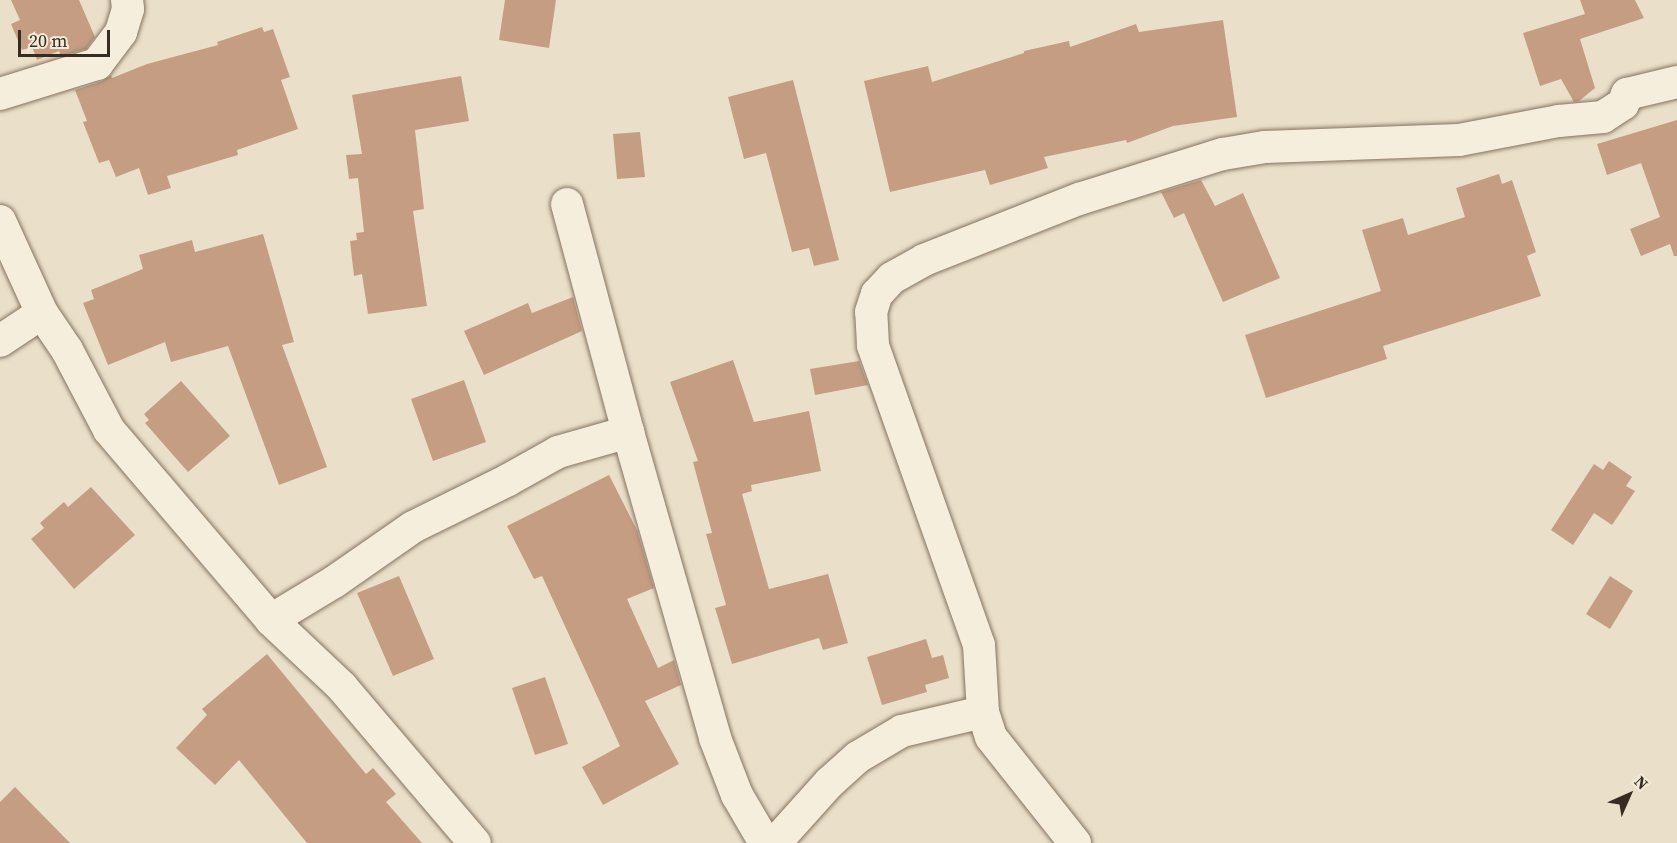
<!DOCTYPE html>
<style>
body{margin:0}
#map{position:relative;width:1677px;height:843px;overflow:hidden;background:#eae0ca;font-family:"Source Serif 4",serif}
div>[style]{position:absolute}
.building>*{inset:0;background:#c59d83}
.roads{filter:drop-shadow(0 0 2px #857360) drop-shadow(0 0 2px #857360)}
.minor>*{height:32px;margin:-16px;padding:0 16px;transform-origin:16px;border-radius:16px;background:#f6eedc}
span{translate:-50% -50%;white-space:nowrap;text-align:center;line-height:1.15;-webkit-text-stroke:4.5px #f3ead8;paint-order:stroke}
.north{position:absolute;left:1599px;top:765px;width:60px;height:60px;-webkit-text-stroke:4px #f3ead8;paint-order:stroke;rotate:45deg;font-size:16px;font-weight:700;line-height:24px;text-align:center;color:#372c22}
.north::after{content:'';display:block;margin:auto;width:21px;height:27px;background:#372c22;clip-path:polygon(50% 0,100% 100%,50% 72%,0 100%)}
.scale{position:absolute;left:18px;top:30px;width:92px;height:27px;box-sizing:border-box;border:3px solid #372c22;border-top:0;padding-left:8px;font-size:18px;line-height:21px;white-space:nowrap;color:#372c22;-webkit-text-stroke:4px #f3ead8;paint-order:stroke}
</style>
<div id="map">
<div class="building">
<i style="clip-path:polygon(11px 0,79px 0,95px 37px,86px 49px,61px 56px,59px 51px,37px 60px,32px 47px,22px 50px,11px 24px,20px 20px)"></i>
<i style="clip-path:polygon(505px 0,556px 0,549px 48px,499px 40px)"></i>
<i style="clip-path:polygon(1580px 0,1635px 0,1644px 18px,1580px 39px,1595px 88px,1579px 101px,1574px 102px,1561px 79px,1540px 86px,1523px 33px,1585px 14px)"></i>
<i style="clip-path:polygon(1223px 20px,1237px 117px,1173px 126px,1127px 143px,1126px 140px,1044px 157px,1048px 168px,990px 185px,985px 170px,890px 192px,864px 81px,928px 66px,932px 82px,1024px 53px,1024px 51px,1069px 41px,1070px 47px,1136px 24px,1139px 32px)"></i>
<i style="clip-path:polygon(262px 27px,264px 32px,273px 29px,290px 77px,281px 80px,298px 129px,237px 150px,238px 155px,167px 176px,171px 188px,148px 195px,139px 168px,116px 177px,109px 160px,99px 163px,83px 122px,87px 121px,75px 90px,102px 81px,111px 75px,112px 78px,147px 64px,218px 45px,217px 42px)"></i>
<i style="clip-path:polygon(461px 76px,469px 121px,415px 130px,424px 209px,413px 211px,427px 306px,368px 314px,362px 274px,354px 276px,350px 241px,357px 240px,356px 233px,364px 232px,358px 178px,349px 179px,346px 155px,362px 154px,352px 95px)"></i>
<i style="clip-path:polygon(793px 80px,839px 260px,814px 266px,809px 248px,792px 252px,766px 153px,744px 159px,728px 97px)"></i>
<i style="clip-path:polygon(1677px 120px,1677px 256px,1674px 256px,1670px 244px,1641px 256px,1630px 229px,1660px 217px,1641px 163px,1607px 175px,1597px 144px)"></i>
<i style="clip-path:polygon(640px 132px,645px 177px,617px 179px,613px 134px)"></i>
<i style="clip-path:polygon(1499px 174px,1502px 184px,1512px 180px,1536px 252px,1527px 256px,1541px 296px,1383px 346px,1387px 359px,1266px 398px,1245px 335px,1381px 291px,1362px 230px,1403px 218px,1408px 235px,1465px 217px,1456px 188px)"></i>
<i style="clip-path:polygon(1201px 180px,1215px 206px,1243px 193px,1280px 278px,1223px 302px,1184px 213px,1174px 218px,1161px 192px)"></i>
<i style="clip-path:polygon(263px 234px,294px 342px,282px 345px,327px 467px,279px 485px,228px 346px,171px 362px,165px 342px,108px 365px,83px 303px,94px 299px,91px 290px,143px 269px,139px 255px,192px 240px,195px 252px)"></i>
<i style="clip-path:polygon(573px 297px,582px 331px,484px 375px,464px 331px,528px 303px,532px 313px)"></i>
<i style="clip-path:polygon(733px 360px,754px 422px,809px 411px,821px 471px,751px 485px,752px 491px,742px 494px,769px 589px,828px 574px,848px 643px,823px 650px,819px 638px,732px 664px,715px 608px,726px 605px,706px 534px,712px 533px,693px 462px,698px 461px,670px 382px)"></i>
<i style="clip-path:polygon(859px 361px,868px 385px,815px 395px,810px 369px)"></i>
<i style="clip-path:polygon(464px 380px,486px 442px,433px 461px,411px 399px)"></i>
<i style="clip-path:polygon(181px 381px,230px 436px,188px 472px,145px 423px,149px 420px,144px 414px)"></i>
<i style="clip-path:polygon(1609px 461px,1632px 477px,1626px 486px,1635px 491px,1612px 525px,1594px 513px,1573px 545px,1551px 530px,1594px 464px,1603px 470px)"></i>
<i style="clip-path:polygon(609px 475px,637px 530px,654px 588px,627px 599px,658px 668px,674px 660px,681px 685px,645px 701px,679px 764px,603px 805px,582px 767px,620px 746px,542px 576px,534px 579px,507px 526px)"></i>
<i style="clip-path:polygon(91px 487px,135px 535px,74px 589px,31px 539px,44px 528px,40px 523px,64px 502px,68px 507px)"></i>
<i style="clip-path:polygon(399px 576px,434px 659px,393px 676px,357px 593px)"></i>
<i style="clip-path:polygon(1610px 576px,1633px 591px,1610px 629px,1586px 614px)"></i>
<i style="clip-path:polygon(926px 639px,932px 658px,943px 655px,949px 678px,925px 685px,927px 692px,882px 705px,867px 657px)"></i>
<i style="clip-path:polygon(267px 654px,366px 774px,373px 768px,396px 794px,386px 802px,422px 843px,307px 843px,239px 760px,215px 785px,176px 748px,207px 715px,202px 709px)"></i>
<i style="clip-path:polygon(545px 677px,568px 744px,535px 755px,512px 688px)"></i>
<i style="clip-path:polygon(15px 787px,70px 843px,0 843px,0 802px)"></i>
</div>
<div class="roads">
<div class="minor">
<i style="left:0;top:94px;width:102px;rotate:-17.2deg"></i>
<i style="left:97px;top:64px;width:40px;rotate:-53deg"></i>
<i style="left:121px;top:32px;width:24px;rotate:-73deg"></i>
<i style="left:128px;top:9px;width:9px;rotate:-96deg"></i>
<i style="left:567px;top:204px;width:236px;rotate:75deg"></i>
<i style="left:628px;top:432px;width:318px;rotate:74.1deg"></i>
<i style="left:715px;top:738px;width:61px;rotate:68.9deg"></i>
<i style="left:737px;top:795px;width:56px;rotate:59.7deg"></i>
<i style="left:0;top:221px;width:101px;rotate:65.5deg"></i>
<i style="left:42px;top:313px;width:45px;rotate:56deg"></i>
<i style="left:67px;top:350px;width:90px;rotate:62.3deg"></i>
<i style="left:109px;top:430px;width:250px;rotate:49.5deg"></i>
<i style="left:271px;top:620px;width:98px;rotate:43.3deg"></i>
<i style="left:342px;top:687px;width:205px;rotate:49.6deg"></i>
<i style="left:0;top:341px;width:50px;rotate:-33.7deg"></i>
<i style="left:271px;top:620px;width:74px;rotate:-31.1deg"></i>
<i style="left:334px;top:582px;width:96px;rotate:-34.8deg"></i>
<i style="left:413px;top:527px;width:106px;rotate:-26.3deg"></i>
<i style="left:508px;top:480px;width:57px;rotate:-29.2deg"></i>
<i style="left:558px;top:452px;width:73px;rotate:-15.9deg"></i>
<i style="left:775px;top:843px;width:81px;rotate:-48deg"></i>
<i style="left:829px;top:783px;width:39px;rotate:-42deg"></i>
<i style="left:858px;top:757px;width:51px;rotate:-30.6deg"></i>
<i style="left:902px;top:731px;width:83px;rotate:-13.2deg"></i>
<i style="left:1075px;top:843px;width:135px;rotate:-128.4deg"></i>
<i style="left:991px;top:737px;width:26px;rotate:-108deg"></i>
<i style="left:983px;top:712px;width:67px;rotate:-93.4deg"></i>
<i style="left:979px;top:645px;width:318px;rotate:-109.5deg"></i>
<i style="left:873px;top:345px;width:33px;rotate:-93deg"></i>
<i style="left:871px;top:312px;width:19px;rotate:-72deg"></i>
<i style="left:877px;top:294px;width:22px;rotate:-47deg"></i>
<i style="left:892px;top:278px;width:37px;rotate:-29deg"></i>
<i style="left:924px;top:260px;width:167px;rotate:-21.5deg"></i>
<i style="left:1079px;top:199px;width:151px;rotate:-17.4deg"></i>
<i style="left:1223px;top:154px;width:43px;rotate:-9.5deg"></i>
<i style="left:1265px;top:147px;width:194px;rotate:-2.1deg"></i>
<i style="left:1459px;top:140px;width:102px;rotate:-10.8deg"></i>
<i style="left:1559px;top:121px;width:44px;rotate:-5.2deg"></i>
<i style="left:1603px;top:117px;width:24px;rotate:-33deg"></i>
<i style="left:1623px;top:104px;width:11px;rotate:-68deg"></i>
<i style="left:1627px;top:94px;width:51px;rotate:-13.5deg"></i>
</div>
</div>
<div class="north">N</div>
<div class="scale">20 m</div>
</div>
